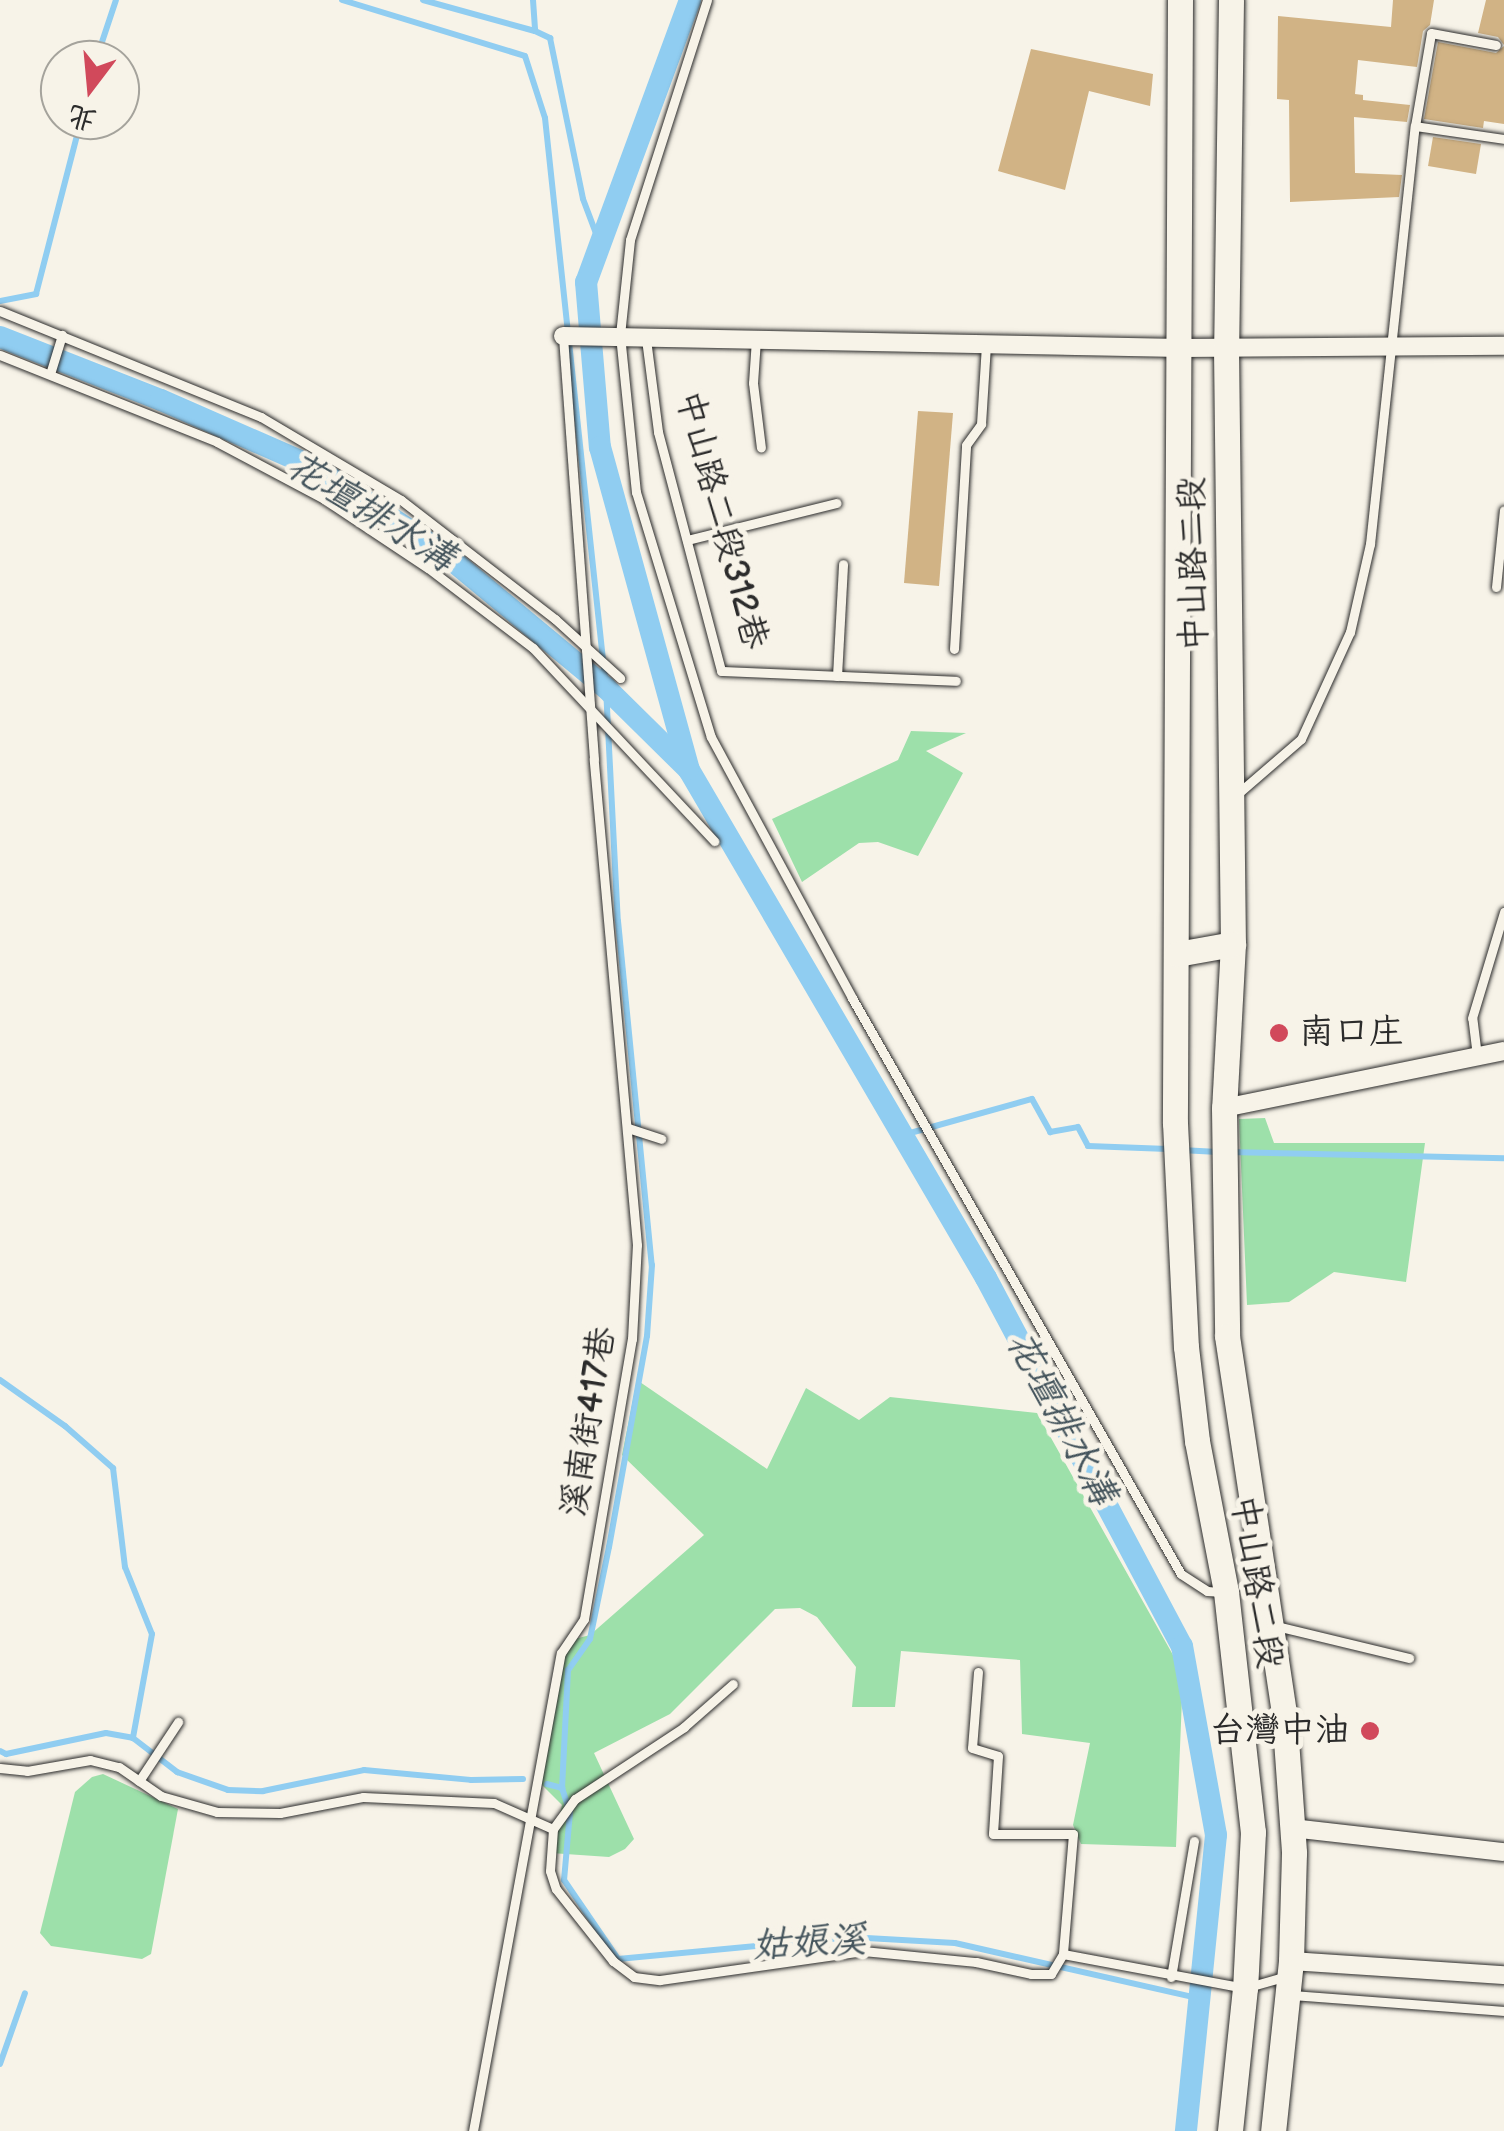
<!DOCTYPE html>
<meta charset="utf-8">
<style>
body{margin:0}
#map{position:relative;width:1504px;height:2131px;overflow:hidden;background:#f7f3e8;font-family:"Balsamiq Sans","LXGW WenKai TC",sans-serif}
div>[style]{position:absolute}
.green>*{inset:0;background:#9de0aa}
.stream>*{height:6px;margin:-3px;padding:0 3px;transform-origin:3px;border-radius:3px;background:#90cdf1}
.canal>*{height:22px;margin:-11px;padding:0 11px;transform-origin:11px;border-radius:11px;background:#90cdf1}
.building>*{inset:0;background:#d1b385}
.roads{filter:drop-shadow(0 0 2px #2b2b2b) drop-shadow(0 0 2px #2b2b2b)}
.service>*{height:9px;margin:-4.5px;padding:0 4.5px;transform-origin:4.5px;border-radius:4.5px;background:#f7f3e8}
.minor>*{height:18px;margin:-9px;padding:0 9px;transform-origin:9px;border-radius:9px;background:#f7f3e8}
.primary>*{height:25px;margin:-12.5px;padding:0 12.5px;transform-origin:12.5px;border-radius:12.5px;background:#f7f3e8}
.dots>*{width:28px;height:28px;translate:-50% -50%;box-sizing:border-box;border:5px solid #f7f3e8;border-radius:50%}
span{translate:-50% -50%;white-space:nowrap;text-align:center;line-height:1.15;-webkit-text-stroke:10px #f7f3e8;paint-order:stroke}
.street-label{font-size:35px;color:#2b2b2b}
.poi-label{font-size:35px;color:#2b2b2b}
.left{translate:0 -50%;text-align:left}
.right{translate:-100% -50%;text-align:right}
.water-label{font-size:38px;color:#44545c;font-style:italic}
.north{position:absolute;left:40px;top:40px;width:100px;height:100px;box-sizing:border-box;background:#f7f3e8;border:2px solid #a5a39c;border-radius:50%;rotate:196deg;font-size:28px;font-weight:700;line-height:40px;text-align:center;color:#2b2b2b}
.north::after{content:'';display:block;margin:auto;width:35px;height:45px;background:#d1495b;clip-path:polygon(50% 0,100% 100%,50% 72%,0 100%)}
</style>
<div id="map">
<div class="green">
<i style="clip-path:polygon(911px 731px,966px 733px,926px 751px,963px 773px,918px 856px,878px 842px,859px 843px,802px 882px,772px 819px,898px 760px)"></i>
<i style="clip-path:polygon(1265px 1118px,1274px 1143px,1425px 1143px,1406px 1282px,1334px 1272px,1289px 1302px,1247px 1305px,1239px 1119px)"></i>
<i style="clip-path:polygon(637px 1380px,767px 1469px,806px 1388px,859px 1420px,890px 1397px,1037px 1413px,1173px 1655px,1182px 1698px,1176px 1847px,1081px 1844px,1073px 1825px,1090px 1743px,1022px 1734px,1020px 1660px,901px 1651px,895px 1707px,852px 1707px,856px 1667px,817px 1617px,800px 1608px,775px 1609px,670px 1714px,594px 1753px,634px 1839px,625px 1849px,609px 1857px,551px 1853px,562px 1805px,538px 1781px,567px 1641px,590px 1635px,704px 1535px,622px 1455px)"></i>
<i style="clip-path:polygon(103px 1774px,178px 1809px,151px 1954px,142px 1959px,51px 1946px,40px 1933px,75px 1792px,92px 1777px)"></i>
</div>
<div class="stream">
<i style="left:342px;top:0;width:191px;rotate:17deg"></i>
<i style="left:525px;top:56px;width:65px;rotate:72.1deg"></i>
<i style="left:545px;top:118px;width:573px;rotate:83.89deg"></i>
<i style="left:606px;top:688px;width:233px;rotate:87.1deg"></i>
<i style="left:618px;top:921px;width:346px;rotate:84.4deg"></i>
<i style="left:652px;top:1265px;width:71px;rotate:94deg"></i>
<i style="left:647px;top:1336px;width:214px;rotate:100.2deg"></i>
<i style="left:609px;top:1547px;width:94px;rotate:101.7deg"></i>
<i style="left:590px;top:1639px;width:38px;rotate:125deg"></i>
<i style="left:568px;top:1670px;width:118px;rotate:92.9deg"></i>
<i style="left:423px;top:0;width:116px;rotate:15.5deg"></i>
<i style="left:533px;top:0;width:31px;rotate:86deg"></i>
<i style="left:535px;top:31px;width:17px;rotate:25deg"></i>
<i style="left:550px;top:38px;width:164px;rotate:78.4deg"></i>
<i style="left:583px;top:199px;width:48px;rotate:69.3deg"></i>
<i style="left:96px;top:60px;width:63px;rotate:-71.6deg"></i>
<i style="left:0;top:301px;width:37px;rotate:-11deg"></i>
<i style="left:36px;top:294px;width:180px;rotate:-75.5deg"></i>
<i style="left:903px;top:1135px;width:134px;rotate:-15.6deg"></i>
<i style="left:1032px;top:1099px;width:38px;rotate:61deg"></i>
<i style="left:1050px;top:1132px;width:28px;rotate:-10deg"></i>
<i style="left:1078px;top:1127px;width:21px;rotate:62deg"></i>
<i style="left:1088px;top:1146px;width:80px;rotate:2.1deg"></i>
<i style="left:1181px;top:1150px;width:37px;rotate:3deg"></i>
<i style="left:1230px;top:1152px;width:274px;rotate:1.3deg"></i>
<i style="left:0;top:1380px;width:80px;rotate:35.3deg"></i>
<i style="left:65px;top:1426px;width:64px;rotate:41.2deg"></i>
<i style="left:113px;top:1468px;width:100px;rotate:83.1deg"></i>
<i style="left:125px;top:1567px;width:72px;rotate:68.1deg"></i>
<i style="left:152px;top:1634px;width:106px;rotate:100.4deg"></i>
<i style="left:0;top:1751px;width:7px;rotate:27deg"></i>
<i style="left:6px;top:1754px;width:102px;rotate:-11.9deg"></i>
<i style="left:106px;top:1733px;width:27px;rotate:10deg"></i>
<i style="left:133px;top:1738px;width:56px;rotate:37.7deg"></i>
<i style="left:177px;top:1772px;width:54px;rotate:19.4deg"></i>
<i style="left:228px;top:1790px;width:35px;rotate:2deg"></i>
<i style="left:263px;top:1791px;width:103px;rotate:-11.7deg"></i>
<i style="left:364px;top:1770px;width:107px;rotate:5.3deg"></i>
<i style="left:471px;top:1780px;width:52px;rotate:-1.1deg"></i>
<i style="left:547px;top:1784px;width:16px;rotate:15deg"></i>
<i style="left:562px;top:1788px;width:25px;rotate:72deg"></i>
<i style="left:570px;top:1812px;width:68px;rotate:95deg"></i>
<i style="left:564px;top:1880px;width:96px;rotate:55.6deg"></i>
<i style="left:618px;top:1959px;width:232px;rotate:-5.4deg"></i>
<i style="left:849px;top:1937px;width:106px;rotate:3.2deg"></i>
<i style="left:955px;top:1943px;width:249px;rotate:12.8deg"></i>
<i style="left:0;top:2064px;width:75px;rotate:-70.6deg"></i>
</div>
<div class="canal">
<i style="left:690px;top:0;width:301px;rotate:110.2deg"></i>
<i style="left:586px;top:282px;width:166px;rotate:85.2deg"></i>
<i style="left:600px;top:447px;width:335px;rotate:74.6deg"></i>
<i style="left:689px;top:770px;width:588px;rotate:59.69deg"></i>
<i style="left:986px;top:1278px;width:417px;rotate:62deg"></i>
<i style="left:1182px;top:1646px;width:192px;rotate:79.8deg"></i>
<i style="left:1216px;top:1835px;width:298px;rotate:95.8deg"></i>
<i style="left:0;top:337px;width:173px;rotate:21.4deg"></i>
<i style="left:161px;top:400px;width:169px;rotate:23.7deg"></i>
<i style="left:316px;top:468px;width:150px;rotate:33.6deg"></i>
<i style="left:441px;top:551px;width:214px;rotate:39.7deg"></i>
<i style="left:606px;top:688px;width:115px;rotate:44.6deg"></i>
</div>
<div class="building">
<i style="clip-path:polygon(1393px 0,1434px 0,1430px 25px,1423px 31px,1417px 67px,1358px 60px,1355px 94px,1363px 95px,1363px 100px,1410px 105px,1407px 122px,1354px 117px,1355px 173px,1402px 175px,1399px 197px,1290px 202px,1289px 100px,1277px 99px,1278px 16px,1391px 27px)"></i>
<i style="clip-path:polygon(1486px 0,1504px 0,1504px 45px,1498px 37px,1478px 33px)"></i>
<i style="clip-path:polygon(1438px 42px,1496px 53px,1504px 46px,1504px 124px,1484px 121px,1483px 128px,1424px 119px)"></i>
<i style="clip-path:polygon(1031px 49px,1153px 74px,1150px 106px,1089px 91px,1065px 190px,998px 171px)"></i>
<i style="clip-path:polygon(1433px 137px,1481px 144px,1476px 174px,1428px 166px)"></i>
<i style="clip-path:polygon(918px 411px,953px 413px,939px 586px,904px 583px)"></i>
</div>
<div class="roads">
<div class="service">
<i style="left:707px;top:0;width:252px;rotate:107.8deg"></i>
<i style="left:630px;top:240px;width:96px;rotate:96deg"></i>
<i style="left:620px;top:335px;width:158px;rotate:84.2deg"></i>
<i style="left:636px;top:492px;width:256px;rotate:73deg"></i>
<i style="left:711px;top:737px;width:297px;rotate:61.6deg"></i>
<i style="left:852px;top:998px;width:663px;rotate:60.27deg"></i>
<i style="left:1181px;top:1574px;width:31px;rotate:33deg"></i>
<i style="left:1207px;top:1591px;width:16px;rotate:4deg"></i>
<i style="left:1415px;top:126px;width:90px;rotate:8.3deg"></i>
<i style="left:0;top:311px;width:282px;rotate:22.1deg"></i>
<i style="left:261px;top:417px;width:163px;rotate:30.7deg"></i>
<i style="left:401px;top:500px;width:195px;rotate:37.7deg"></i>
<i style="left:555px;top:619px;width:88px;rotate:42.2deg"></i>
<i style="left:646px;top:339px;width:94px;rotate:82.6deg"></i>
<i style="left:658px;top:432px;width:247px;rotate:75.2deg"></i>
<i style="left:721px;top:671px;width:235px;rotate:2.4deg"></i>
<i style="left:756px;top:339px;width:44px;rotate:93.9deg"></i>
<i style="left:753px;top:383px;width:65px;rotate:83deg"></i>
<i style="left:0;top:355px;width:234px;rotate:21.8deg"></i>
<i style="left:217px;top:442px;width:121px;rotate:28deg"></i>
<i style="left:324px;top:499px;width:125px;rotate:33.6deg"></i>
<i style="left:428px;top:568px;width:132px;rotate:37.3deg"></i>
<i style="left:533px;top:648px;width:265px;rotate:46.8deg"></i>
<i style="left:50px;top:374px;width:41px;rotate:-72.9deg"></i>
<i style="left:687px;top:540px;width:154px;rotate:-13.9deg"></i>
<i style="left:1496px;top:587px;width:77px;rotate:-84.1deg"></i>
<i style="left:954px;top:649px;width:204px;rotate:-86.6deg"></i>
<i style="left:966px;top:445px;width:26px;rotate:-54deg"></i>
<i style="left:981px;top:424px;width:80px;rotate:-86.4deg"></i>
<i style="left:837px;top:676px;width:112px;rotate:-86.9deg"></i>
<i style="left:1235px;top:796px;width:87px;rotate:-40.8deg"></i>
<i style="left:1301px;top:739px;width:118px;rotate:-65.4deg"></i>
<i style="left:1350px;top:632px;width:90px;rotate:-77.2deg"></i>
<i style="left:1370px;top:544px;width:420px;rotate:-83.9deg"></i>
<i style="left:1415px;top:126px;width:94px;rotate:-80.2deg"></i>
<i style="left:1431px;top:33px;width:66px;rotate:10.5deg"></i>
<i style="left:1477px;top:1056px;width:38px;rotate:-97deg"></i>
<i style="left:1472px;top:1018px;width:111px;rotate:-73.2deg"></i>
<i style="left:628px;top:1128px;width:35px;rotate:18deg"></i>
<i style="left:1276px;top:1626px;width:137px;rotate:13.5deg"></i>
<i style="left:978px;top:1672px;width:76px;rotate:94.5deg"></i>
<i style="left:972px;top:1748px;width:27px;rotate:17deg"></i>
<i style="left:998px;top:1756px;width:78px;rotate:93.7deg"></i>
<i style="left:993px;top:1834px;width:80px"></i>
<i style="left:1073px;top:1834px;width:120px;rotate:94.8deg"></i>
<i style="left:0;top:1768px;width:27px;rotate:6deg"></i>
<i style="left:27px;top:1771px;width:64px;rotate:-9.9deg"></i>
<i style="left:90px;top:1760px;width:30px;rotate:14deg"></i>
<i style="left:119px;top:1767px;width:51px;rotate:34.6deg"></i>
<i style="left:161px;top:1796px;width:58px;rotate:15.9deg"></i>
<i style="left:217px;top:1812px;width:63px;rotate:0.9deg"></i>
<i style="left:280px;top:1813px;width:85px;rotate:-10.9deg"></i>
<i style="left:363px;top:1797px;width:131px;rotate:2.6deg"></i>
<i style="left:494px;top:1803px;width:64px;rotate:23.8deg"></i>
<i style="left:553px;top:1829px;width:42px;rotate:94.1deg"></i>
<i style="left:550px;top:1871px;width:19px;rotate:72deg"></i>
<i style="left:556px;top:1889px;width:92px;rotate:51.6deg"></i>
<i style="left:613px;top:1961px;width:26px;rotate:37deg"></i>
<i style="left:634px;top:1977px;width:26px;rotate:7deg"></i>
<i style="left:660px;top:1980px;width:205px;rotate:-8.1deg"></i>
<i style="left:863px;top:1951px;width:114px;rotate:5.6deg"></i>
<i style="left:976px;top:1962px;width:56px;rotate:12.3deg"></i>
<i style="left:1031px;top:1974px;width:20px"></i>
<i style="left:1051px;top:1974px;width:23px;rotate:-59deg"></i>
<i style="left:1063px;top:1954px;width:185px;rotate:10.6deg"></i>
<i style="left:1245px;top:1988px;width:44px;rotate:-15.9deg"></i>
<i style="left:139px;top:1781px;width:71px;rotate:-56.5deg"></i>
<i style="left:553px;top:1829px;width:37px;rotate:-54deg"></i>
<i style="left:575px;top:1799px;width:131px;rotate:-33.4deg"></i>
<i style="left:684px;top:1727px;width:65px;rotate:-41.3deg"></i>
<i style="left:1171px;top:1977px;width:138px;rotate:-80.4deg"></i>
<i style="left:1292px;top:1995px;width:213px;rotate:4.3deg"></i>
<i style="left:473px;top:2131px;width:486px;rotate:-79.6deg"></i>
<i style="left:561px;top:1653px;width:41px;rotate:-55.9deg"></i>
<i style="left:584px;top:1619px;width:284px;rotate:-80.3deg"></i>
<i style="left:632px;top:1339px;width:94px;rotate:-87deg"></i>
<i style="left:637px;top:1245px;width:488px;rotate:-95.1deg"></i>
<i style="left:594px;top:759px;width:423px;rotate:-94.2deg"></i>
</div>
<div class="minor">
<i style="left:563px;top:336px;width:618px;rotate:1.11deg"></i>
<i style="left:1181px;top:348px;width:323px;rotate:-0.4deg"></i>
<i style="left:1224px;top:1108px;width:286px;rotate:-11.5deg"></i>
<i style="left:1292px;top:1828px;width:213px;rotate:6.5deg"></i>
<i style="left:1291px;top:1961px;width:213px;rotate:3.8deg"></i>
</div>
<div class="primary">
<i style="left:1180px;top:0;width:1123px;rotate:90.26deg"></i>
<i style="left:1175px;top:1123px;width:224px;rotate:87.2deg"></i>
<i style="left:1186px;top:1347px;width:95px;rotate:83.3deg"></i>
<i style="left:1197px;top:1441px;width:154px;rotate:79.1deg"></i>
<i style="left:1226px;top:1592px;width:242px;rotate:83.6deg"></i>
<i style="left:1253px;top:1832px;width:156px;rotate:92.9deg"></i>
<i style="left:1245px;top:1988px;width:144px;rotate:96deg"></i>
<i style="left:1231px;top:0;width:348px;rotate:90.8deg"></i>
<i style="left:1226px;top:348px;width:596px;rotate:89.33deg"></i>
<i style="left:1233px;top:944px;width:164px;rotate:93.1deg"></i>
<i style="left:1224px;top:1108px;width:228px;rotate:89.2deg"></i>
<i style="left:1227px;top:1336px;width:380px;rotate:81.4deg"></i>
<i style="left:1284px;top:1712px;width:141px;rotate:85.9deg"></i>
<i style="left:1294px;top:1853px;width:108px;rotate:91.6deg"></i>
<i style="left:1291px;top:1961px;width:171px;rotate:96deg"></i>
<i style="left:1177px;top:954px;width:57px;rotate:-10.1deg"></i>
</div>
</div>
<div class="dots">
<i style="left:1279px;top:1033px;background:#d1495b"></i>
<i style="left:1370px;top:1731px;background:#d1495b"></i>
</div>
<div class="street-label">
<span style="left:721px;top:520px;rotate:75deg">中山路二段312巷</span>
<span style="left:1194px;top:564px;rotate:-91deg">中山路二段</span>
<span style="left:589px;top:1422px;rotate:-81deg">溪南街417巷</span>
<span style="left:1256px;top:1582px;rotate:81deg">中山路二段</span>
</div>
<div class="poi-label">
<span class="left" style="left:1299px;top:1033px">南口庄</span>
<span class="right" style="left:1350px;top:1731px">台灣中油</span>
</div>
<div class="water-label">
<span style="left:371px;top:512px;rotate:32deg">花壇排水溝</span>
<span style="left:1061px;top:1418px;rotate:62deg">花壇排水溝</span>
<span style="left:809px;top:1943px;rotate:-3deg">姑娘溪</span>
</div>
<div class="north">北</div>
</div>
